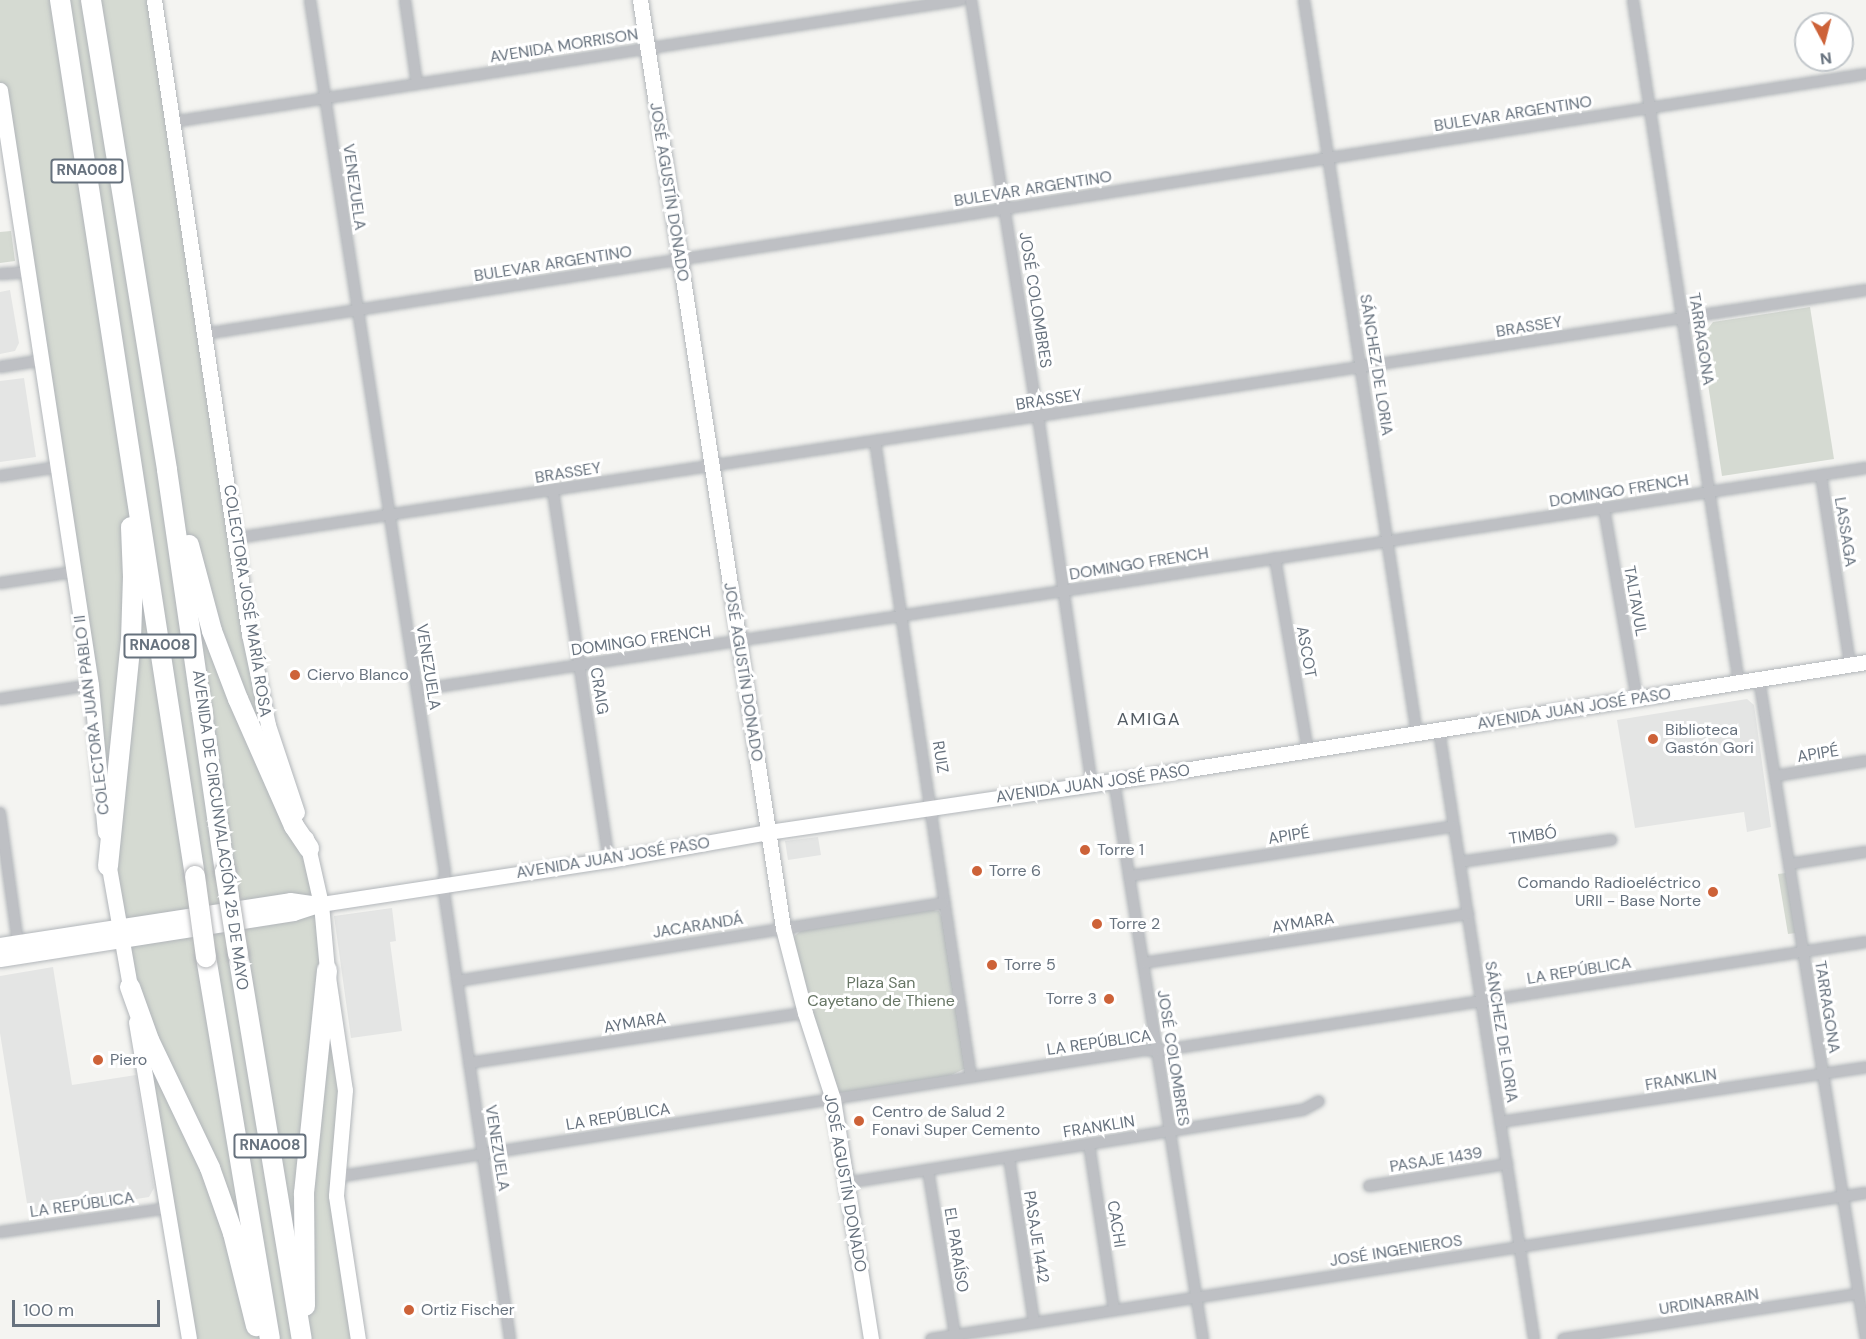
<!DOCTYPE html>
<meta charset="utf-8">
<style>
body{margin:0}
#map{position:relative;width:1866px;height:1339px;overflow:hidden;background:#f4f4f1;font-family:"DM Sans",sans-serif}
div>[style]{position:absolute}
.built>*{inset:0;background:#e4e5e4}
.green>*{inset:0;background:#d5dad2}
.roads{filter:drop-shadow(0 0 2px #b2b6ba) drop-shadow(0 0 2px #b2b6ba)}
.street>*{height:10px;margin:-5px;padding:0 5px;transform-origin:5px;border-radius:5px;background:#bec0c4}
.secondary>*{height:15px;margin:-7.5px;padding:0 7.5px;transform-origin:7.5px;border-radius:7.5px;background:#fff}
.highway>*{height:20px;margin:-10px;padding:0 10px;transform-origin:10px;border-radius:10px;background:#fff}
.bridges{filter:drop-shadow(0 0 2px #b3b5b8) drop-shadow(0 0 2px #b3b5b8)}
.highway-bridge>*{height:20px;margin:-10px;padding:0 10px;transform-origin:10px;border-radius:10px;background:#fff}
.dots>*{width:16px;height:16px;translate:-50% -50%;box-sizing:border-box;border:3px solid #fff;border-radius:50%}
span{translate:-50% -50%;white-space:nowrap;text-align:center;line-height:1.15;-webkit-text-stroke:6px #fff;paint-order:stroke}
.shield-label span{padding:2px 4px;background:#fff;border:2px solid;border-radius:4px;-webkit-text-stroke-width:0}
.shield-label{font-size:15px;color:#67727e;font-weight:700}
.street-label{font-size:16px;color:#67727e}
.poi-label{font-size:16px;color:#67727e}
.left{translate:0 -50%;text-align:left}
.right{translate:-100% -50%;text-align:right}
.park-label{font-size:16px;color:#677665}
.neighbourhood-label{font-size:18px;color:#535c64;letter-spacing:1.5px}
.north{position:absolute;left:1794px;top:12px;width:60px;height:60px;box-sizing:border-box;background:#fff;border:2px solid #c2c7cb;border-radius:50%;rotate:173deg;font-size:16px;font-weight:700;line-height:24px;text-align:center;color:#67727e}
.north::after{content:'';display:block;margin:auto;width:21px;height:27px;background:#cd6238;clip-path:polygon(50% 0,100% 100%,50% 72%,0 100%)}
.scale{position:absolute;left:12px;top:1300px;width:148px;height:27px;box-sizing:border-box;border:3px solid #67727e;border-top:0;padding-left:8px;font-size:18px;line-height:21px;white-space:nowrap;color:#67727e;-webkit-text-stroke:4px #fff;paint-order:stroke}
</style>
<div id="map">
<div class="built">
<i style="clip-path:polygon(10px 290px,19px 343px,15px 351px,0 354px,0 292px)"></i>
<i style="clip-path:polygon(24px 378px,36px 457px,0 462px,0 381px)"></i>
<i style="clip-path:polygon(1747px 699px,1754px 705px,1771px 827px,1747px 832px,1744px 812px,1635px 828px,1617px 720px)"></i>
<i style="clip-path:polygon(818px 837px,821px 855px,788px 860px,785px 841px)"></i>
<i style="clip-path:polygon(392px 908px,396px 941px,390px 942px,402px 1031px,351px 1038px,334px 916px)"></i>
<i style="clip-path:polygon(53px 967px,72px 1085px,136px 1075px,154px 1188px,149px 1197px,29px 1216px,0 1033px,0 976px)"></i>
</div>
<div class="green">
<i style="clip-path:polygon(0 0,154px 0,249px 634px,309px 848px,345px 1090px,336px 1177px,358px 1339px,189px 1339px,103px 807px,0 90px)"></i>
<i style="clip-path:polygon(11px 231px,15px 261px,0 263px,0 232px)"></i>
<i style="clip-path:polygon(1810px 307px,1834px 459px,1722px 476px,1701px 338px,1713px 322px)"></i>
<i style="clip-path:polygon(1786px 873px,1796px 933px,1788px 934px,1778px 874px)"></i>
<i style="clip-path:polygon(929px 909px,939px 911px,944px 921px,966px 1068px,939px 1081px,842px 1094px,835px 1091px,791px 939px,804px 928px)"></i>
</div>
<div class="roads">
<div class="street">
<i style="left:310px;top:0;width:882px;rotate:81.2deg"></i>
<i style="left:445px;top:872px;width:13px;rotate:99deg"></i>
<i style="left:443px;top:885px;width:459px;rotate:81.6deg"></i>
<i style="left:405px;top:0;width:85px;rotate:81.9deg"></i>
<i style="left:971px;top:0;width:421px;rotate:80.9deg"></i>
<i style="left:1038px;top:416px;width:372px;rotate:81.7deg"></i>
<i style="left:1304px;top:0;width:743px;rotate:81.25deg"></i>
<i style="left:1633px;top:0;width:691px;rotate:81.18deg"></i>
<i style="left:172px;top:122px;width:798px;rotate:-8.79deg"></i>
<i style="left:0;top:274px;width:30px;rotate:-4deg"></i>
<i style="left:204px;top:334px;width:1682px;rotate:-8.89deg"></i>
<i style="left:0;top:367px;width:44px;rotate:-9.2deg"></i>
<i style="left:875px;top:441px;width:643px;rotate:81.42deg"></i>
<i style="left:1821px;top:475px;width:192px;rotate:81.3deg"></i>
<i style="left:0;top:476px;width:59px;rotate:-8.8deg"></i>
<i style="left:553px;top:491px;width:373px;rotate:81.4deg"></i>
<i style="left:1604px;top:508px;width:194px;rotate:80.2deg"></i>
<i style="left:236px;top:538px;width:1649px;rotate:-8.65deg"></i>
<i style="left:1275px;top:558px;width:196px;rotate:80.3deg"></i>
<i style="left:0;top:583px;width:75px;rotate:-8.5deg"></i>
<i style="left:1759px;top:679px;width:669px;rotate:80.79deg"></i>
<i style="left:417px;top:690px;width:1466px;rotate:-8.71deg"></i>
<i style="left:0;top:699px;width:92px;rotate:-8.7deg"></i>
<i style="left:1439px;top:730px;width:616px;rotate:81.13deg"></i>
<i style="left:1775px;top:776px;width:92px;rotate:-9.4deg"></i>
<i style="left:1114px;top:781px;width:565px;rotate:80.94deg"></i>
<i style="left:0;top:813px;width:130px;rotate:82.1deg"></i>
<i style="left:1460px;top:862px;width:153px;rotate:-8.3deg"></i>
<i style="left:1789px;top:864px;width:78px;rotate:-8.9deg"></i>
<i style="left:1129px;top:876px;width:329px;rotate:-8.7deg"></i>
<i style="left:1143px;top:963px;width:329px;rotate:-8.6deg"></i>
<i style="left:457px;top:981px;width:493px;rotate:-9.1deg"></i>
<i style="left:469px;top:1063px;width:340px;rotate:-8.5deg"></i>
<i style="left:1500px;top:1122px;width:370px;rotate:-8.5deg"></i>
<i style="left:1089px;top:1144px;width:168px;rotate:81.4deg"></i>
<i style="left:1009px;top:1157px;width:168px;rotate:81.4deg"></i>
<i style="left:928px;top:1170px;width:167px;rotate:80.7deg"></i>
<i style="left:336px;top:1177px;width:818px;rotate:-8.93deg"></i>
<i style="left:1144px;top:1050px;width:13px;rotate:4deg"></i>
<i style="left:1157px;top:1051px;width:717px;rotate:-8.74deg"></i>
<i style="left:846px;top:1183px;width:463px;rotate:-9.1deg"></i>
<i style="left:1303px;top:1110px;width:18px;rotate:-29deg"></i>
<i style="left:1369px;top:1186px;width:140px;rotate:-9.1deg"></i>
<i style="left:0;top:1232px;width:170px;rotate:-8.1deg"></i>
<i style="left:931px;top:1339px;width:946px;rotate:-8.88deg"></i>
<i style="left:1563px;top:1339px;width:298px;rotate:-8.7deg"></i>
</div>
<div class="secondary">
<i style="left:154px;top:0;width:641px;rotate:81.48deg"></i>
<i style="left:249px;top:634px;width:93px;rotate:78.2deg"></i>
<i style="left:268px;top:725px;width:92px;rotate:71.6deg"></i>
<i style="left:640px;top:0;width:939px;rotate:81.24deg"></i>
<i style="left:783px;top:928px;width:88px;rotate:75.5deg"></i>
<i style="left:805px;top:1013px;width:90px;rotate:72deg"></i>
<i style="left:833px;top:1099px;width:243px;rotate:81deg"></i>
<i style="left:0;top:90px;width:602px;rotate:81.3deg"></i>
<i style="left:91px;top:685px;width:148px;rotate:84.6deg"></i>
<i style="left:306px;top:838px;width:68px;rotate:77.2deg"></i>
<i style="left:321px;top:904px;width:66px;rotate:84.8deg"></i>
<i style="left:327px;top:970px;width:121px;rotate:81.5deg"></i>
<i style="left:345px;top:1090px;width:106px;rotate:94.9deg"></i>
<i style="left:336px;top:1196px;width:145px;rotate:81.3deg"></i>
<i style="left:107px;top:856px;width:144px;rotate:80deg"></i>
<i style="left:0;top:945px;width:293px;rotate:-8.8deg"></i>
<i style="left:290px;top:900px;width:28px;rotate:8deg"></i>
<i style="left:0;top:959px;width:297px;rotate:-8.9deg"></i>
<i style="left:293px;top:913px;width:29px;rotate:-18deg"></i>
<i style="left:321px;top:904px;width:291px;rotate:-8.7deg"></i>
<i style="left:609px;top:860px;width:161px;rotate:-10deg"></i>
<i style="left:768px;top:832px;width:350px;rotate:-8.4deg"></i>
<i style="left:1114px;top:781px;width:761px;rotate:-8.99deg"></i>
<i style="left:136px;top:1022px;width:321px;rotate:80.5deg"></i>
</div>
<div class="highway">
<i style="left:60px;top:0;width:886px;rotate:81.24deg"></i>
<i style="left:91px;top:0;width:476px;rotate:80.8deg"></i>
<i style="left:167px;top:470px;width:406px;rotate:81.8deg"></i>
<i style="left:189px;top:545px;width:89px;rotate:75deg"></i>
<i style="left:212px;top:631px;width:73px;rotate:69.1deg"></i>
<i style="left:238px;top:699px;width:139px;rotate:66.2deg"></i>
<i style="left:294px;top:826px;width:27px;rotate:56deg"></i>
<i style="left:108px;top:866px;width:227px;rotate:-84.2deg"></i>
<i style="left:131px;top:640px;width:63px;rotate:-88.2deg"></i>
<i style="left:133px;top:577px;width:50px;rotate:-92.3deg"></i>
<i style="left:238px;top:954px;width:390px;rotate:80.6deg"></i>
<i style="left:206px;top:957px;width:387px;rotate:80.5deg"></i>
<i style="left:130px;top:987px;width:56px;rotate:70.3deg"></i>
<i style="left:149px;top:1040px;width:142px;rotate:64.5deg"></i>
<i style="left:210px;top:1168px;width:69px;rotate:70.5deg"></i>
<i style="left:233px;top:1233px;width:96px;rotate:76.1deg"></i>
<i style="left:305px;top:1306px;width:113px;rotate:-90.5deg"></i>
<i style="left:304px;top:1193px;width:224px;rotate:-84.1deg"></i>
</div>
</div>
<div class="bridges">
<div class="highway-bridge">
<i style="left:225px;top:872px;width:83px;rotate:81deg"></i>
<i style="left:195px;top:876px;width:82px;rotate:82.3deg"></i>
</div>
</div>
<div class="dots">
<i style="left:295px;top:675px;background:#cd6238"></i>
<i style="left:1653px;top:739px;background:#cd6238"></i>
<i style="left:1085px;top:850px;background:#cd6238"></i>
<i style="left:977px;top:871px;background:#cd6238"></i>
<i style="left:1713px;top:892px;background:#cd6238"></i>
<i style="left:1097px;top:924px;background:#cd6238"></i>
<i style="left:992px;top:965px;background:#cd6238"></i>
<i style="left:1109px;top:999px;background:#cd6238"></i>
<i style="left:98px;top:1060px;background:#cd6238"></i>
<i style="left:859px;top:1121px;background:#cd6238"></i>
<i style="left:409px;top:1310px;background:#cd6238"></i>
</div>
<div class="shield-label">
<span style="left:87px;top:171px">RNA008</span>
<span style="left:160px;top:646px">RNA008</span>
<span style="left:270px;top:1146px">RNA008</span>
</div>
<div class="street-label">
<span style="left:564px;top:46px;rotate:-9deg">AVENIDA MORRISON</span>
<span style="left:1513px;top:114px;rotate:-9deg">BULEVAR ARGENTINO</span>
<span style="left:354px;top:187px;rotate:82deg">VENEZUELA</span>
<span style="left:1033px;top:189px;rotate:-9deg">BULEVAR ARGENTINO</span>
<span style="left:669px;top:192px;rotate:81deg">JOSÉ AGUSTÍN DONADO</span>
<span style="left:553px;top:264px;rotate:-9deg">BULEVAR ARGENTINO</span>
<span style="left:1035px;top:300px;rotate:81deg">JOSÉ COLOMBRES</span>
<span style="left:1529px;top:327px;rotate:-9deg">BRASSEY</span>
<span style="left:1701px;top:339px;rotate:81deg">TARRAGONA</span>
<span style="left:1376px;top:365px;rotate:81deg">SÁNCHEZ DE LORIA</span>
<span style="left:1049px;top:400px;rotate:-9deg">BRASSEY</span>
<span style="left:568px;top:473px;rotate:-9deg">BRASSEY</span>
<span style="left:1619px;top:491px;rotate:-9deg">DOMINGO FRENCH</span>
<span style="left:1845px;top:532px;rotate:81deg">LASSAGA</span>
<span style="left:1139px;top:564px;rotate:-9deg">DOMINGO FRENCH</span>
<span style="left:247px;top:601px;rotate:81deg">COLECTORA JOSÉ MARÍA ROSA</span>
<span style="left:1635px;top:601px;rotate:80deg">TALTAVUL</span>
<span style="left:641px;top:641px;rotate:-8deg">DOMINGO FRENCH</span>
<span style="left:1306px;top:652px;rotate:80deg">ASCOT</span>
<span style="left:428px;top:667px;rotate:81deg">VENEZUELA</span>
<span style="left:743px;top:672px;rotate:81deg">JOSÉ AGUSTÍN DONADO</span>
<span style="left:599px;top:691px;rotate:81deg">CRAIG</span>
<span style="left:1574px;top:709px;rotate:-9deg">AVENIDA JUAN JOSÉ PASO</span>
<span style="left:92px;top:715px;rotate:-97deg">COLECTORA JUAN PABLO II</span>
<span style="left:1818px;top:754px;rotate:-9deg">APIPÉ</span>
<span style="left:940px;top:757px;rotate:81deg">RUIZ</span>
<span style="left:1093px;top:784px;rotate:-8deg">AVENIDA JUAN JOSÉ PASO</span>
<span style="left:220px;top:830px;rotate:82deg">AVENIDA DE CIRCUNVALACIÓN 25 DE MAYO</span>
<span style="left:1289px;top:836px;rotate:-9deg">APIPÉ</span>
<span style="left:1533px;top:836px;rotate:-8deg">TIMBÓ</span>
<span style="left:613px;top:858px;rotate:-9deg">AVENIDA JUAN JOSÉ PASO</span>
<span style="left:1303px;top:923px;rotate:-9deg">AYMARA</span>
<span style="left:698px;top:926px;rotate:-9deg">JACARANDÁ</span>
<span style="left:1579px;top:971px;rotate:-9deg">LA REPÚBLICA</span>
<span style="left:1827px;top:1007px;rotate:81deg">TARRAGONA</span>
<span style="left:635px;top:1023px;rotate:-9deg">AYMARA</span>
<span style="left:1501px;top:1032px;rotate:81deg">SÁNCHEZ DE LORIA</span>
<span style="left:1099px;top:1043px;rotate:-8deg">LA REPÚBLICA</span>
<span style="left:1173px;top:1058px;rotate:81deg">JOSÉ COLOMBRES</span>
<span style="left:1681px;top:1080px;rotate:-9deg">FRANKLIN</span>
<span style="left:618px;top:1117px;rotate:-9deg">LA REPÚBLICA</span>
<span style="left:1099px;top:1127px;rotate:-9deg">FRANKLIN</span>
<span style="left:497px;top:1148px;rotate:81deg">VENEZUELA</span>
<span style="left:1436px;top:1160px;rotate:-9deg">PASAJE 1439</span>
<span style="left:845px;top:1183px;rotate:80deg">JOSÉ AGUSTÍN DONADO</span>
<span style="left:82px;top:1205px;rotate:-8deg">LA REPÚBLICA</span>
<span style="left:1116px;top:1224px;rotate:81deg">CACHI</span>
<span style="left:1036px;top:1237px;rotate:81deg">PASAJE 1442</span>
<span style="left:956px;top:1250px;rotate:81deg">EL PARAÍSO</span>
<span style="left:1396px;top:1251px;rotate:-9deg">JOSÉ INGENIEROS</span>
<span style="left:1709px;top:1302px;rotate:-9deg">URDINARRAIN</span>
</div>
<div class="poi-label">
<span class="left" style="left:307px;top:675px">Ciervo Blanco</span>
<span class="left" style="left:1665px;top:739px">Biblioteca<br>Gastón Gori</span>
<span class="left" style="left:1097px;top:850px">Torre 1</span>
<span class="left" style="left:989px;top:871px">Torre 6</span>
<span class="right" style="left:1701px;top:892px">Comando Radioeléctrico<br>URII - Base Norte</span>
<span class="left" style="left:1109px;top:924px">Torre 2</span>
<span class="left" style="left:1004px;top:965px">Torre 5</span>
<span class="right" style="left:1097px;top:999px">Torre 3</span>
<span class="left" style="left:110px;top:1060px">Piero</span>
<span class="left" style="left:872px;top:1121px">Centro de Salud 2<br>Fonavi Super Cemento</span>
<span class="left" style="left:421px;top:1310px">Ortiz Fischer</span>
</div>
<div class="park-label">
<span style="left:881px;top:992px">Plaza San<br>Cayetano de Thiene</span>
</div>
<div class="neighbourhood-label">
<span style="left:1149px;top:719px">AMIGA</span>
</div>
<div class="north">N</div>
<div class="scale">100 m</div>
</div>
